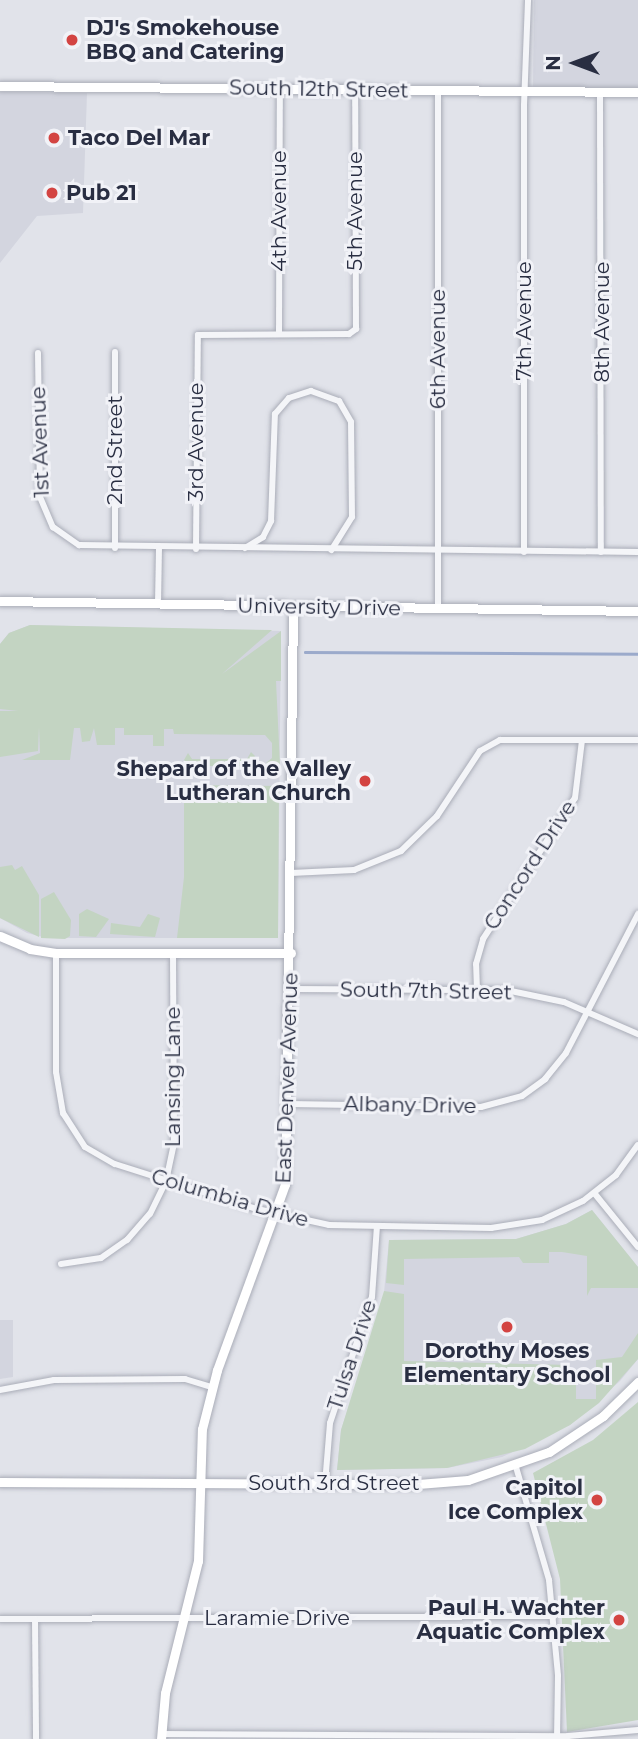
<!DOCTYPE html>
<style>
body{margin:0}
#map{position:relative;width:638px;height:1739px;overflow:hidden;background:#e1e3ea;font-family:Montserrat,sans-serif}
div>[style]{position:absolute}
.built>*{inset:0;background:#d3d5df}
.green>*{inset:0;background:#c3d4c2}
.stream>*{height:2.5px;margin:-1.25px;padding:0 1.25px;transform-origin:1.25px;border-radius:1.25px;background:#9baacb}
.roads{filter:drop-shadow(0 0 2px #aaadb8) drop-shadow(0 0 2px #aaadb8)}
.street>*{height:6px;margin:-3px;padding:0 3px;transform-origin:3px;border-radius:3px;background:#f4f5f8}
.secondary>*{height:9px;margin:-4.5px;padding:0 4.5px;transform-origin:4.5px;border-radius:4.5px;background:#fff}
.dots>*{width:19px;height:19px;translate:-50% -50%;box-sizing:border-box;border:4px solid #f1f2f7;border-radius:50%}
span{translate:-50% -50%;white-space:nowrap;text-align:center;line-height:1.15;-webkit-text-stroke:6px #f1f2f7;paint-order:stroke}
.poi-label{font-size:21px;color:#292e42;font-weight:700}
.left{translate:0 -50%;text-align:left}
.right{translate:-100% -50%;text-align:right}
.street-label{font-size:21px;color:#292e42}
.north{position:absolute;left:540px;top:28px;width:70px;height:70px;-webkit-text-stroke:5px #f1f2f7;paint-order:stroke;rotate:270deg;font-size:19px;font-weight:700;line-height:28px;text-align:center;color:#292e42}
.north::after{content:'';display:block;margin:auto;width:24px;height:32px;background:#292e42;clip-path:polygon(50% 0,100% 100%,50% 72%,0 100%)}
</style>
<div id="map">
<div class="built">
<i style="clip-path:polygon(534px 0,638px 0,638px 88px,533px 88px)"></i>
<i style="clip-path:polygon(0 92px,87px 93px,83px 213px,37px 216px,0 263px)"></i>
<i style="clip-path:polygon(30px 625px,281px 631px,278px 938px,47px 938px,27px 933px,0 918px,0 644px,9px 633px)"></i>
<i style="clip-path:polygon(592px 1210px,638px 1267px,638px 1359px,620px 1381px,570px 1425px,502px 1457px,447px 1468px,337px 1470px,341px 1430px,383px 1303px,389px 1240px,516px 1239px,566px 1224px)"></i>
<i style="clip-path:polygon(0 1320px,13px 1320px,13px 1377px,0 1379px)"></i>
</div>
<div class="green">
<i style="clip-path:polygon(30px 625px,272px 630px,222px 674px,281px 631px,281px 681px,276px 681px,280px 765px,266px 763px,272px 758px,272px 743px,265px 735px,174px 734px,173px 729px,164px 729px,164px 746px,153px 746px,153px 735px,124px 735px,124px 728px,115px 728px,115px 745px,97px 745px,94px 728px,90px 741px,82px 742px,80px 728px,74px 728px,70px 760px,22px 760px,40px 753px,39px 727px,38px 751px,0 757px,0 711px,18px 711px,0 709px,0 644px,9px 633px)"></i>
<i style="clip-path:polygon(251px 752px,255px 756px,251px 766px,190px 766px,184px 760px,188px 753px,192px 759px,247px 759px)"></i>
<i style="clip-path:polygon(184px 785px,279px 786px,278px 938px,177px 938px,184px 877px)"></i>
<i style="clip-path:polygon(12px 865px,15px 870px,22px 866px,39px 895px,39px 937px,0 918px,0 867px)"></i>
<i style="clip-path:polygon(54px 892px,71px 920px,70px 936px,65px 939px,41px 938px,41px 899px)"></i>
<i style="clip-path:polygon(87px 909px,109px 919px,96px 937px,79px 936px,79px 914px)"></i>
<i style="clip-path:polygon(148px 914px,160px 918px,155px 937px,110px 934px,111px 923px,140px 927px)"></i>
<i style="clip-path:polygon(592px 1210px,638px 1267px,638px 1288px,591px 1288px,587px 1296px,587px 1256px,562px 1252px,549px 1252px,549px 1263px,523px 1263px,519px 1257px,404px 1259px,404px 1285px,386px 1283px,389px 1240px,516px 1239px,566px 1224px)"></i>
<i style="clip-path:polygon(384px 1291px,404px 1294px,404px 1361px,570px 1365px,569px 1372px,576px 1374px,576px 1399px,596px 1399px,596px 1360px,622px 1357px,638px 1333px,638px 1359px,599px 1403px,570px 1425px,525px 1449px,447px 1468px,337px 1470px,341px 1430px)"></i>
<i style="clip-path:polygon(638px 1402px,638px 1720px,567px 1732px,560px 1579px,533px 1473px,593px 1440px)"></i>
</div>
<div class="stream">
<i style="left:305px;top:652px;width:333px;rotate:0.3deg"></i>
</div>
<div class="roads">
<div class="street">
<i style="left:438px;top:90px;width:519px;rotate:90deg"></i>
<i style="left:600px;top:92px;width:460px;rotate:89.9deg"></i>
<i style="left:279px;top:334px;width:245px;rotate:-89.8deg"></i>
<i style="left:115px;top:352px;width:196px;rotate:90deg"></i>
<i style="left:38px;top:353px;width:144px;rotate:89.2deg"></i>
<i style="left:40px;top:497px;width:33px;rotate:67deg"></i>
<i style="left:53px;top:527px;width:32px;rotate:35deg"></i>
<i style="left:79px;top:545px;width:559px;rotate:0.72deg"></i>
<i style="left:245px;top:548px;width:21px;rotate:-31deg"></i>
<i style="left:263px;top:537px;width:18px;rotate:-63deg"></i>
<i style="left:271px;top:521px;width:107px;rotate:-87.9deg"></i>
<i style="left:275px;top:414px;width:21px;rotate:-49deg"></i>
<i style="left:289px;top:398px;width:23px;rotate:-18deg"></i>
<i style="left:311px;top:391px;width:30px;rotate:20deg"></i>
<i style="left:339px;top:401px;width:24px;rotate:60deg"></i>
<i style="left:351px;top:422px;width:95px;rotate:89.4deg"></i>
<i style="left:352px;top:517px;width:39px;rotate:122deg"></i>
<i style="left:196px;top:549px;width:214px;rotate:-89.5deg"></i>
<i style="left:198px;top:335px;width:151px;rotate:-0.4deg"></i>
<i style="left:349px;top:334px;width:9px;rotate:-36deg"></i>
<i style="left:356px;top:329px;width:239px;rotate:-90.2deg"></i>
<i style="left:524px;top:552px;width:447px;rotate:-90deg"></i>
<i style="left:524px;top:105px;width:105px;rotate:-87.8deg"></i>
<i style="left:158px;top:605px;width:56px;rotate:-89deg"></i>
<i style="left:291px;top:873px;width:63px;rotate:-2.7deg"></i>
<i style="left:354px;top:870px;width:51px;rotate:-22deg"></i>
<i style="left:401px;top:851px;width:50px;rotate:-44.2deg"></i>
<i style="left:437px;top:816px;width:78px;rotate:-56.5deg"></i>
<i style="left:480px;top:751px;width:23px;rotate:-29deg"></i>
<i style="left:500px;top:740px;width:138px"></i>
<i style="left:56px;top:953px;width:119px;rotate:90deg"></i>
<i style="left:56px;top:1072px;width:42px;rotate:80.3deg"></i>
<i style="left:63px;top:1113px;width:40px;rotate:57.1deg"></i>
<i style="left:85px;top:1147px;width:34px;rotate:30deg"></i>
<i style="left:115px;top:1164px;width:149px;rotate:17.6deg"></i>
<i style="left:257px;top:1209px;width:74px;rotate:12.5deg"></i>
<i style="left:329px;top:1225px;width:162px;rotate:1.1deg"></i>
<i style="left:491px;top:1228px;width:52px;rotate:-8.9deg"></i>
<i style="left:542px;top:1220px;width:45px;rotate:-24.9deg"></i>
<i style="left:583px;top:1201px;width:42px;rotate:-38.2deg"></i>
<i style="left:616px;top:1175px;width:37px;rotate:-54deg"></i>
<i style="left:291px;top:989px;width:215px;rotate:0.3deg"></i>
<i style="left:506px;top:990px;width:59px;rotate:11.7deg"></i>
<i style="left:564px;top:1002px;width:81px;rotate:23.4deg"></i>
<i style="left:477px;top:990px;width:26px;rotate:-92deg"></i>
<i style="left:476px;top:964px;width:26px;rotate:-74deg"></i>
<i style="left:483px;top:939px;width:168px;rotate:-56.9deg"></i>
<i style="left:575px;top:798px;width:58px;rotate:-83.1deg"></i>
<i style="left:289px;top:1104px;width:192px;rotate:0.9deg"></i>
<i style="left:481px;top:1107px;width:42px;rotate:-15deg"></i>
<i style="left:522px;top:1096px;width:29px;rotate:-36deg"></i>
<i style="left:545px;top:1079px;width:33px;rotate:-51deg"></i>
<i style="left:566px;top:1053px;width:157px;rotate:-62.6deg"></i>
<i style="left:595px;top:1194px;width:68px;rotate:50.9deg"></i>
<i style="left:61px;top:1264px;width:40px;rotate:-8.5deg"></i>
<i style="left:101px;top:1258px;width:32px;rotate:-35deg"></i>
<i style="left:127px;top:1240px;width:35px;rotate:-49deg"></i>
<i style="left:150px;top:1214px;width:37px;rotate:-64deg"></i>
<i style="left:166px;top:1181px;width:38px;rotate:-78deg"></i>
<i style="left:174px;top:1144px;width:190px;rotate:-90.3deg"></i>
<i style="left:0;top:1390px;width:55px;rotate:-10.5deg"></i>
<i style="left:54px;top:1380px;width:131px;rotate:-0.4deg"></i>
<i style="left:185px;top:1379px;width:28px;rotate:17deg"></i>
<i style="left:516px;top:1467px;width:118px;rotate:73.7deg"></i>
<i style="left:549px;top:1580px;width:96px;rotate:84.6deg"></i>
<i style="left:558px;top:1676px;width:61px;rotate:90.9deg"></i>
<i style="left:325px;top:1484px;width:61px;rotate:-85.3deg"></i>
<i style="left:330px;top:1423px;width:133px;rotate:-71.6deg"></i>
<i style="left:372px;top:1297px;width:71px;rotate:-86deg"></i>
<i style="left:0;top:1619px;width:554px;rotate:-0.31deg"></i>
<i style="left:35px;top:1619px;width:120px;rotate:89.5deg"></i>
<i style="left:161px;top:1734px;width:407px;rotate:0.3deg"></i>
<i style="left:568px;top:1736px;width:70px;rotate:-4.9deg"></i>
</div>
<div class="secondary">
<i style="left:0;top:86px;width:638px;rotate:0.54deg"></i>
<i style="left:0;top:601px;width:638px;rotate:0.9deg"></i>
<i style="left:0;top:936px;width:33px;rotate:23deg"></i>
<i style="left:30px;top:949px;width:26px;rotate:9deg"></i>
<i style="left:56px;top:953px;width:235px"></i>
<i style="left:0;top:1482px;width:418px;rotate:0.3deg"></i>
<i style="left:418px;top:1484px;width:50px;rotate:-4.6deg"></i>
<i style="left:468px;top:1480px;width:86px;rotate:-19.1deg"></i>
<i style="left:549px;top:1452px;width:65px;rotate:-33.7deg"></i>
<i style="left:603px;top:1416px;width:49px;rotate:-44.2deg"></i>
<i style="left:161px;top:1739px;width:46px;rotate:-85deg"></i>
<i style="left:165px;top:1693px;width:136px;rotate:-76deg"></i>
<i style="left:198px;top:1561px;width:132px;rotate:-88.3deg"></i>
<i style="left:202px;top:1429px;width:61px;rotate:-75.7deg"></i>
<i style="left:217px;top:1370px;width:198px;rotate:-69.9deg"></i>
<i style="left:285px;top:1184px;width:576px;rotate:-89.2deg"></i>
</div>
</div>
<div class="dots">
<i style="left:72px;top:40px;background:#d34442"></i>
<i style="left:54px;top:138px;background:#d34442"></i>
<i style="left:52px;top:193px;background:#d34442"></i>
<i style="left:365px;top:781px;background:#d34442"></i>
<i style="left:507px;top:1327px;background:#d34442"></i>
<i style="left:597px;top:1500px;background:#d34442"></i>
<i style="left:619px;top:1620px;background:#d34442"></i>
</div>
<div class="poi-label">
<span class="left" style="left:86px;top:40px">DJ's Smokehouse<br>BBQ and Catering</span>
<span class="left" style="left:68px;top:138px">Taco Del Mar</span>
<span class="left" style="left:66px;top:193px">Pub 21</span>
<span class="right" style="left:351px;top:781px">Shepard of the Valley<br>Lutheran Church</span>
<span style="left:507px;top:1363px">Dorothy Moses<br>Elementary School</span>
<span class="right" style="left:583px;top:1500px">Capitol<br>Ice Complex</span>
<span class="right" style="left:605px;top:1620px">Paul H. Wachter<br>Aquatic Complex</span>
</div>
<div class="street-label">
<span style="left:319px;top:89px;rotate:1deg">South 12th Street</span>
<span style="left:279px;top:211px;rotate:-90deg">4th Avenue</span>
<span style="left:355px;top:211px;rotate:-90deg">5th Avenue</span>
<span style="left:524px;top:321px;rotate:-90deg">7th Avenue</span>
<span style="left:602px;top:322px;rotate:-90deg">8th Avenue</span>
<span style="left:438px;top:349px;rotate:-90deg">6th Avenue</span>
<span style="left:40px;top:442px;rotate:-92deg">1st Avenue</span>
<span style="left:196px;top:442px;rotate:-90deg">3rd Avenue</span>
<span style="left:115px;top:450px;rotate:-90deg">2nd Street</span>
<span style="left:319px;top:607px;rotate:1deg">University Drive</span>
<span style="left:530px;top:865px;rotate:-57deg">Concord Drive</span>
<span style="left:426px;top:991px;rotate:1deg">South 7th Street</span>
<span style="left:173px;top:1077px;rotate:-90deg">Lansing Lane</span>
<span style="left:287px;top:1078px;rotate:-88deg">East Denver Avenue</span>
<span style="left:410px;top:1105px;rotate:1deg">Albany Drive</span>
<span style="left:230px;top:1198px;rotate:16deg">Columbia Drive</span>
<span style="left:352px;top:1355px;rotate:-72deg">Tulsa Drive</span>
<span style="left:334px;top:1483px">South 3rd Street</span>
<span style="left:277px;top:1618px">Laramie Drive</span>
</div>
<div class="north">N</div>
</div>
